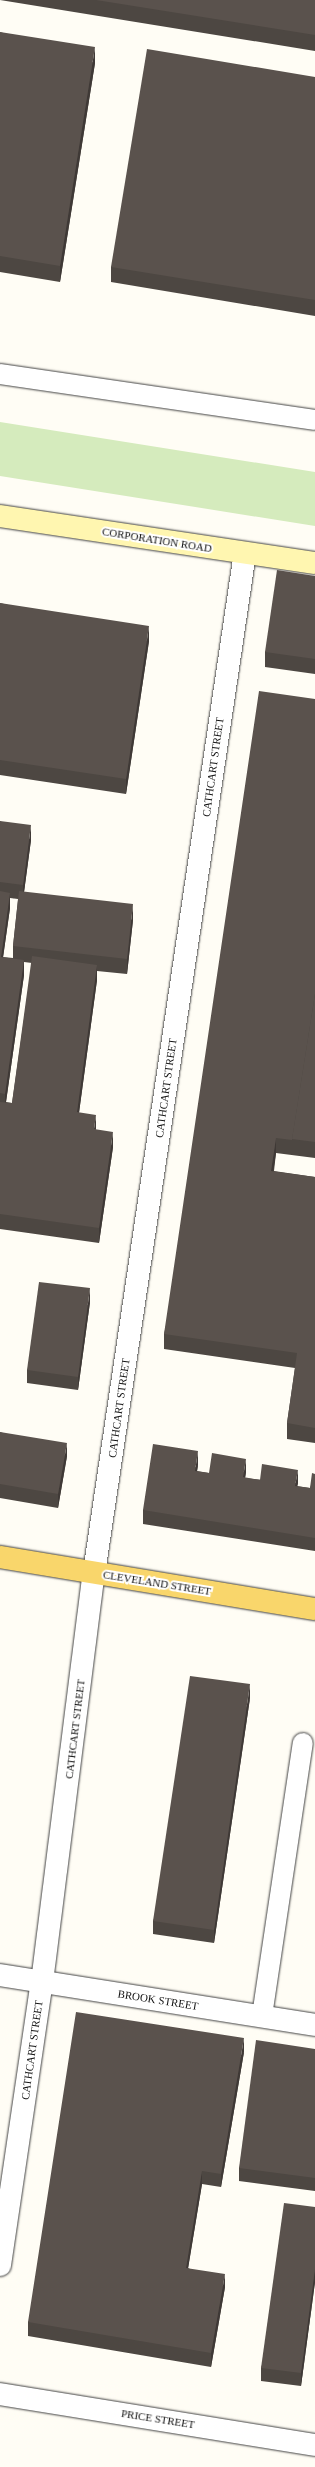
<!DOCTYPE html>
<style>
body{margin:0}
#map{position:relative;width:315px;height:2467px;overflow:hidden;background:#fffdf5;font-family:Georgia,serif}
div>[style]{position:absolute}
.green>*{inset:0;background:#d5ebbd}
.roads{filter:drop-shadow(0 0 1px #444) drop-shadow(0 0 1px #444)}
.lane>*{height:20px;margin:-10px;padding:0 10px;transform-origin:10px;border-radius:10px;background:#fff}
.street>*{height:22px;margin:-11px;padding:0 11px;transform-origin:11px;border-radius:11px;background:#fff}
.secondary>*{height:22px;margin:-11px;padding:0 11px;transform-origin:11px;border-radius:11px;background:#fff6b0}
.primary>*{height:22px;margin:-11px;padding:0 11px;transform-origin:11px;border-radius:11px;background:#f9d66b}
.wall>*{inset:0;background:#4d4742}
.shaded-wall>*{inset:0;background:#3f3936}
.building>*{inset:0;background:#5a524d}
span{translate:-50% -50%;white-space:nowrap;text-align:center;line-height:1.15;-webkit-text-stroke:4px #fff;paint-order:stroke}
.street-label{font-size:11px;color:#111}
</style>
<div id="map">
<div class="green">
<i style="clip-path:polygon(0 422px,315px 472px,315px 526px,0 476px)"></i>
</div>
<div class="roads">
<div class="lane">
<i style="left:0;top:374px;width:318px;rotate:8.3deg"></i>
<i style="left:262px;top:2016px;width:276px;rotate:-81.5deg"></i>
</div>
<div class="street">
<i style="left:0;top:1975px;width:319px;rotate:9deg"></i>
<i style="left:0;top:2265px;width:286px;rotate:-81.6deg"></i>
<i style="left:42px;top:1982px;width:412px;rotate:-82.8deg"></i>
<i style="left:94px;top:1573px;width:1031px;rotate:-81.58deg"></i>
<i style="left:0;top:2394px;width:319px;rotate:9.2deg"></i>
</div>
<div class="secondary">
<i style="left:0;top:516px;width:318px;rotate:8.5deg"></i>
</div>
<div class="primary">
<i style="left:0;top:1557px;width:319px;rotate:9.4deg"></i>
</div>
</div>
<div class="wall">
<i style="clip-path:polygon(0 0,315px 0,315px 51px)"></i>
<i style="clip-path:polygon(0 32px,95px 63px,60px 282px,0 272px)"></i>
<i style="clip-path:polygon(315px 77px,315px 316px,111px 282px,111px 267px)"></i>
<i style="clip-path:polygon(315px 576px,315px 674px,265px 667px,265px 652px)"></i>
<i style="clip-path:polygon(0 603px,149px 641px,126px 794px,0 775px)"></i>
<i style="clip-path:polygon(315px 699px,315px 1158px,276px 1153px,274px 1171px,315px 1177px,315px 1443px,287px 1439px,287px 1423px,295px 1368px,164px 1349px,164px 1334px)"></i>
<i style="clip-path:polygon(evenodd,0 821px,31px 840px,24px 892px,133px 920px,127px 974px,97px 971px,97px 980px,79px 1113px,113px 1147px,99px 1243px,0 1229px,0 821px,10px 898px,18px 899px,13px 946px,13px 958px,3px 957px,10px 908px,10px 898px,0 821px,24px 962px,32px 963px,12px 1103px,6px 1102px,24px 975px,24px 962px)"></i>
<i style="clip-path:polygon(90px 1302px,78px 1390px,27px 1383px,27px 1370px)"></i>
<i style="clip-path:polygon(0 1432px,67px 1456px,58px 1508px,0 1498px)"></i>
<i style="clip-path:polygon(198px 1465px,197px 1471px,209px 1473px,246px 1472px,245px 1478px,253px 1479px,298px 1483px,297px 1486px,310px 1488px,315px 1474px,315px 1551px,143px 1524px,143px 1510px)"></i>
<i style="clip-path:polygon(250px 1698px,214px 1943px,153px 1934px,153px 1921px)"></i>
<i style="clip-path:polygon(315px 2049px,315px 2191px,239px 2181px,239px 2168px)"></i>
<i style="clip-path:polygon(244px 2052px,221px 2187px,202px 2184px,188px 2268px,225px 2287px,211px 2367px,28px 2336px,28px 2322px)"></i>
<i style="clip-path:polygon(315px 2207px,315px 2282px,301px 2386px,261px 2381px,261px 2368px)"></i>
</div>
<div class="shaded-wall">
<i style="clip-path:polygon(95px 47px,95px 63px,60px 282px,60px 266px)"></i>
<i style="clip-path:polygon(149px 626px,149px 641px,126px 794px,126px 779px)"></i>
<i style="clip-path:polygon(31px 825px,31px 840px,23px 900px,23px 885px)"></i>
<i style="clip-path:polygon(10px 893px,10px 908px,1px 972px,1px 957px)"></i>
<i style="clip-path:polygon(133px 904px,133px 920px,127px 974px,127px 959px)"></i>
<i style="clip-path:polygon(24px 960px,24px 975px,5px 1109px,5px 1094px)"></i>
<i style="clip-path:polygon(97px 965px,97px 980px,77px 1127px,77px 1112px)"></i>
<i style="clip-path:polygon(96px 1115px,96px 1130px,94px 1129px)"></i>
<i style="clip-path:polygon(113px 1132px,113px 1147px,99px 1243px,99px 1228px)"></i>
<i style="clip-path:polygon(276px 1138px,276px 1153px,271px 1186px,271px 1171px)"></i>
<i style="clip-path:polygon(90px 1288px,90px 1302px,78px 1390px,78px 1377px)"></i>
<i style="clip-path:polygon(67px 1443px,67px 1456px,58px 1508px,58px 1494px)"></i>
<i style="clip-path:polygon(198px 1451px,198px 1465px,195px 1484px,195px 1471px)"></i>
<i style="clip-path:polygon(246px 1459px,246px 1472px,243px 1491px,243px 1477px)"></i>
<i style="clip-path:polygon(298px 1470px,298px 1483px,295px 1499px,295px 1486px)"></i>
<i style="clip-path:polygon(250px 1684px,250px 1698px,214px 1943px,214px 1930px)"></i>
<i style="clip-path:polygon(244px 2038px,244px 2052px,221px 2187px,221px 2174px)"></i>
<i style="clip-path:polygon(202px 2171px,202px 2184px,186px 2281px,186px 2268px)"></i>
<i style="clip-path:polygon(315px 2269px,315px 2282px,301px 2386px,301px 2373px)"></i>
<i style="clip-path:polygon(225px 2274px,225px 2287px,211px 2367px,211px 2353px)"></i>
</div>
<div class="building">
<i style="clip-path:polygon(96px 0,315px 0,315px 35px)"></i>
<i style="clip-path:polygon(0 32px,95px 47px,60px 266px,0 256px)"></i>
<i style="clip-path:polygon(147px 49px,315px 77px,315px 300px,111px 267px)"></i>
<i style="clip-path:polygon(277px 570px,315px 576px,315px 659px,265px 652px)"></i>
<i style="clip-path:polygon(0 603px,149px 626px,126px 779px,0 760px)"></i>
<i style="clip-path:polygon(259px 691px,315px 699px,315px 994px,292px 1140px,276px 1138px,271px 1171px,315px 1177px,315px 1428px,287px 1423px,297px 1353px,164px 1334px)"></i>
<i style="clip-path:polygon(0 821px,31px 825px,23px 885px,0 882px)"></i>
<i style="clip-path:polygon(0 891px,10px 893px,1px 957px,24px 960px,5px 1094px,0 1093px)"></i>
<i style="clip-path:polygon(19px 891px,133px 904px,127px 959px,13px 946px)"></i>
<i style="clip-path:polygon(32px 956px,97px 965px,77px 1112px,96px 1115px,94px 1129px,113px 1132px,99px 1228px,0 1214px,0 1102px,12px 1103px)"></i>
<i style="clip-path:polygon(315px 994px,315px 1142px,292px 1139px)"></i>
<i style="clip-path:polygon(39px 1282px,90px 1288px,78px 1377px,27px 1370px)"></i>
<i style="clip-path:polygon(0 1432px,67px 1443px,58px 1494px,0 1484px)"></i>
<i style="clip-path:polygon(153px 1444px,198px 1451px,195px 1471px,209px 1473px,212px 1453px,246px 1459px,243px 1477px,260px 1480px,262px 1464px,298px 1470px,295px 1486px,310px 1488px,312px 1473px,315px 1474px,315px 1538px,143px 1510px)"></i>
<i style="clip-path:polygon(190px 1676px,250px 1684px,214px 1930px,153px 1921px)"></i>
<i style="clip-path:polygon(76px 2012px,244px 2038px,221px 2174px,202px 2171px,186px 2268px,225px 2274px,211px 2353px,28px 2322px)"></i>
<i style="clip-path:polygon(256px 2040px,315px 2049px,315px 2178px,239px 2168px)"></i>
<i style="clip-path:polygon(284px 2203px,315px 2207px,315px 2269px,301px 2373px,261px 2368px)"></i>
</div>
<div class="street-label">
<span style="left:157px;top:540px;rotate:9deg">CORPORATION ROAD</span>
<span style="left:213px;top:767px;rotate:-82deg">CATHCART STREET</span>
<span style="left:166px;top:1088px;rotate:-82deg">CATHCART STREET</span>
<span style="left:119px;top:1408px;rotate:-82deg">CATHCART STREET</span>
<span style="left:157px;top:1583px;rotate:9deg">CLEVELAND STREET</span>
<span style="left:75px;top:1729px;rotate:-83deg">CATHCART STREET</span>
<span style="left:158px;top:2000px;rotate:9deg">BROOK STREET</span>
<span style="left:32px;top:2050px;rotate:-82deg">CATHCART STREET</span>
<span style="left:158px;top:2419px;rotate:9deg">PRICE STREET</span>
</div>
</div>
